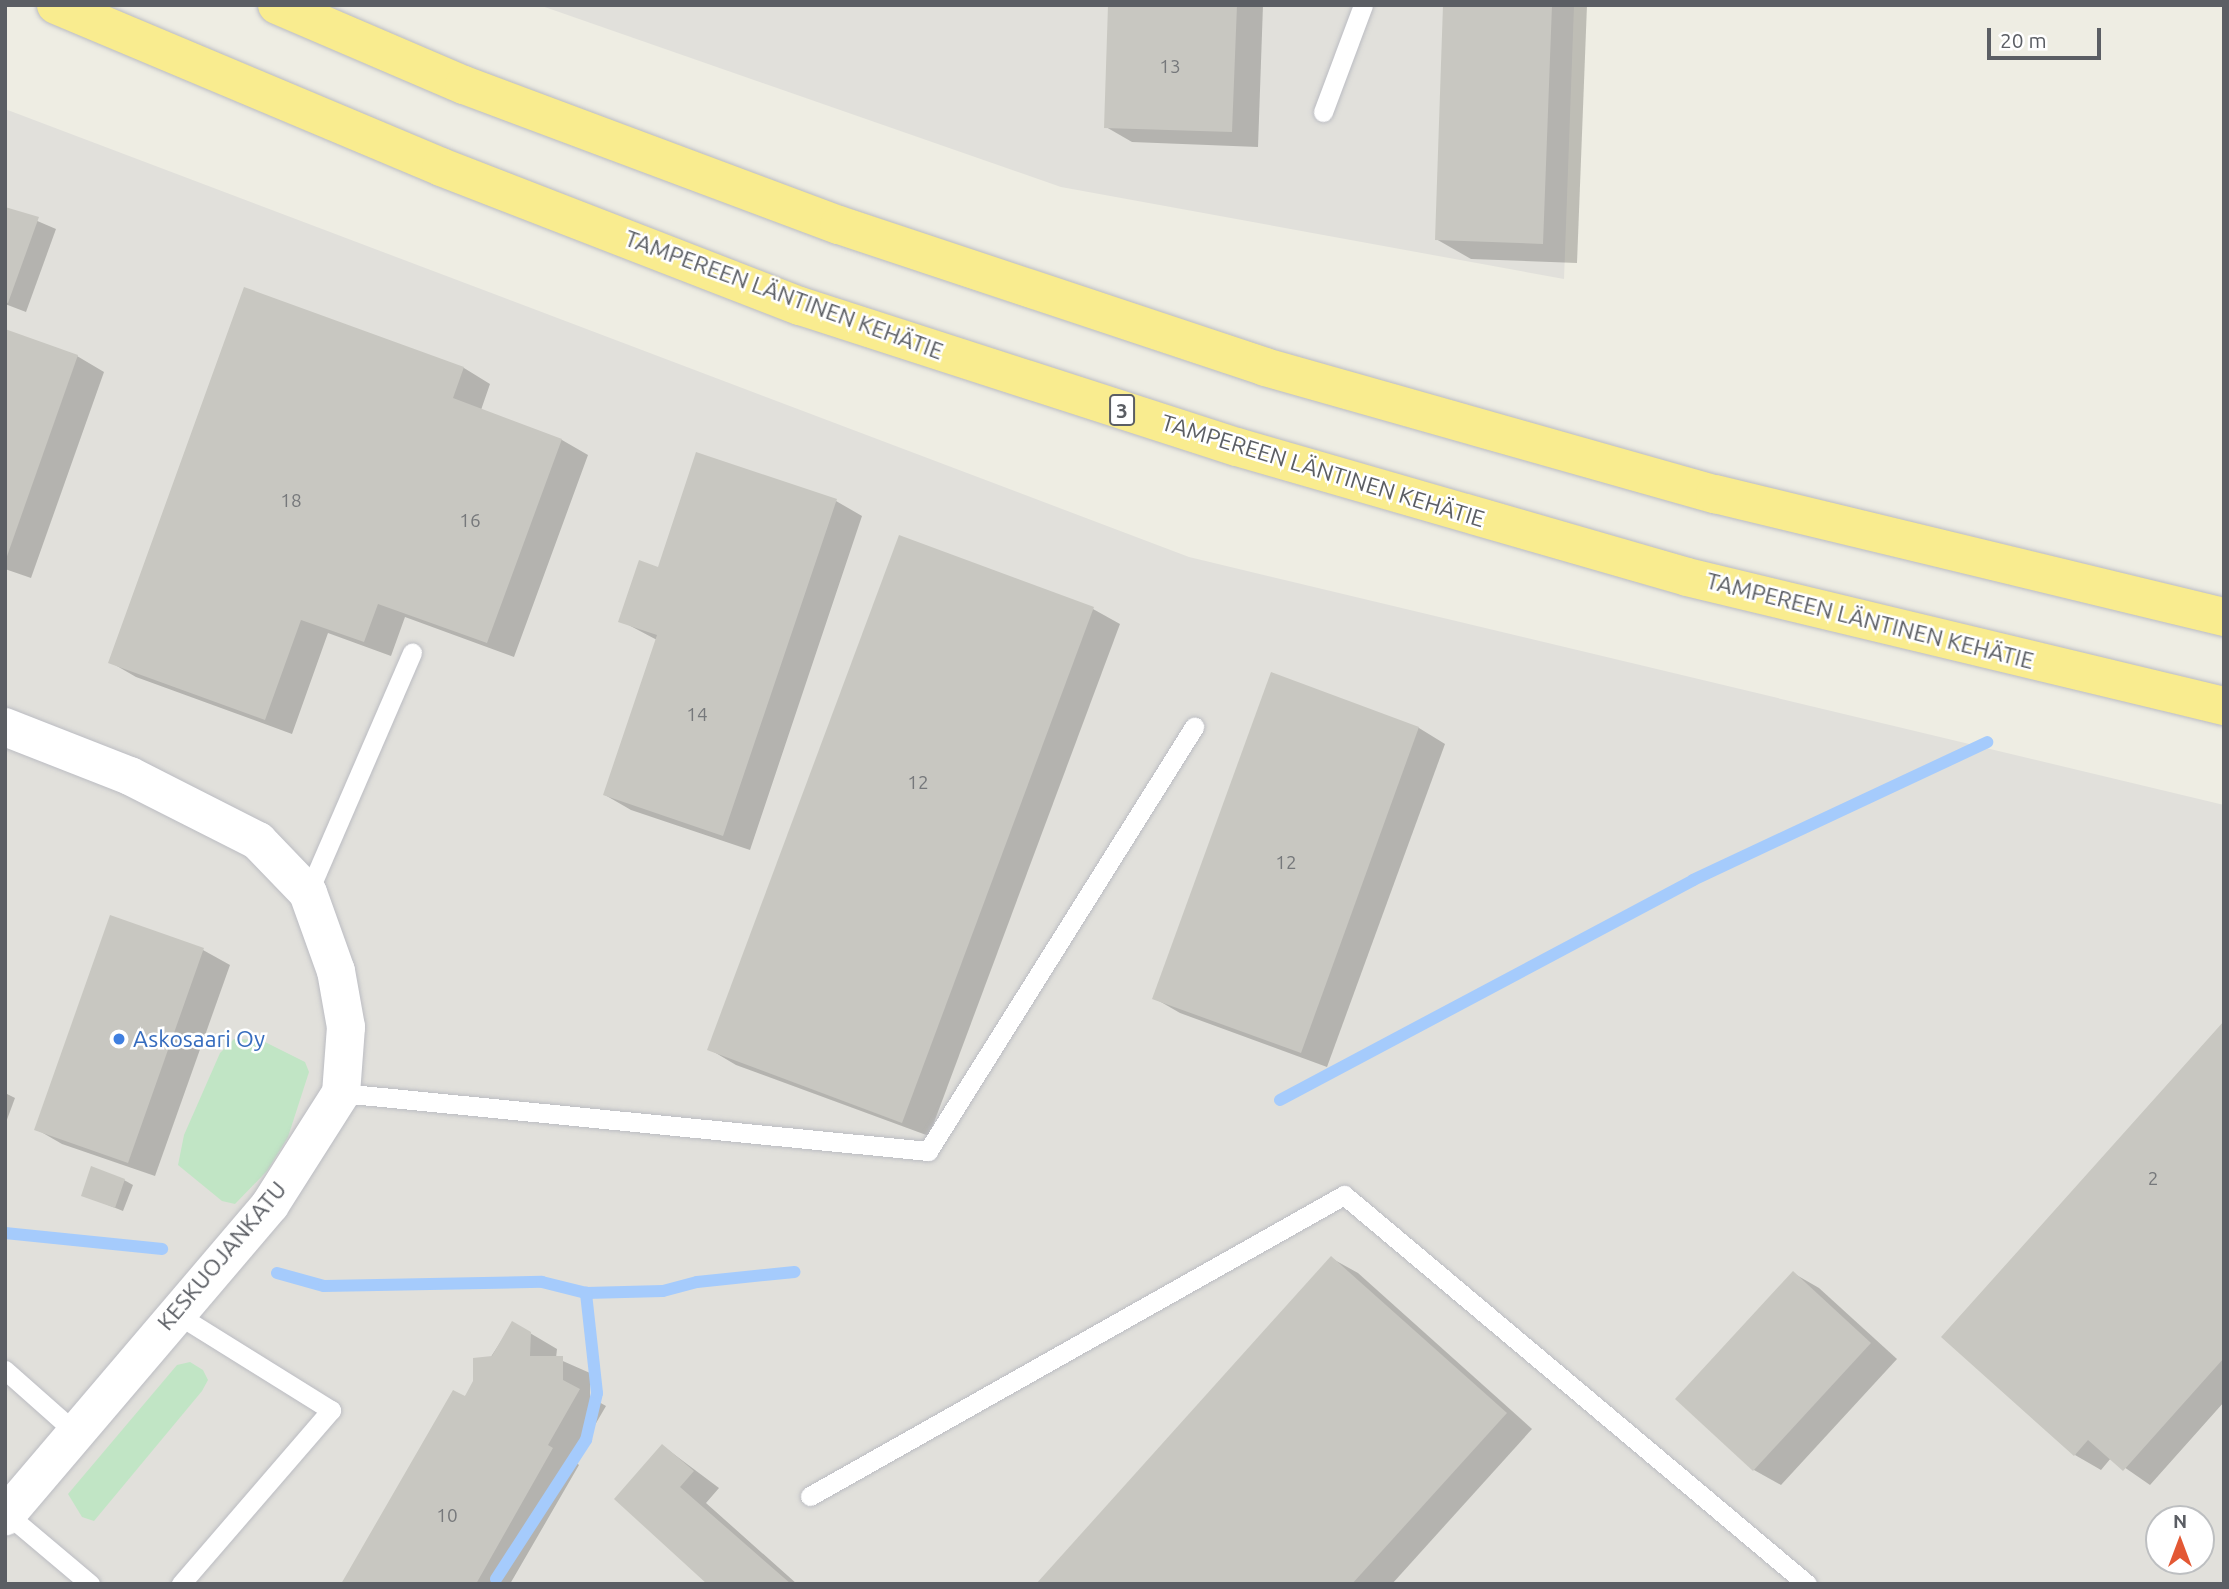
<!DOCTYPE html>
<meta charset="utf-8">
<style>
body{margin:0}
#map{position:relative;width:2229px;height:1589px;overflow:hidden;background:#eeede3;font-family:Ubuntu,sans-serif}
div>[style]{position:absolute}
.industrial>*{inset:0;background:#e1e0db}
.green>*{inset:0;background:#c1e5c5}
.shadow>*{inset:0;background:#0003}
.stream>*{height:12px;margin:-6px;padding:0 6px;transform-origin:6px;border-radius:6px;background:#a5cbfc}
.building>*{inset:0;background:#c8c7c1}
.roads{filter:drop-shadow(0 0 2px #bbbcc2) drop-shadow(0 0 2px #bbbcc2)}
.lane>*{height:19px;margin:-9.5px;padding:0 9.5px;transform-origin:9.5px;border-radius:9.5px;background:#fff}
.street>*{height:38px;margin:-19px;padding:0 19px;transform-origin:19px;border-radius:19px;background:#fff}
.highway>*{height:38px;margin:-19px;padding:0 19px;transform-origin:19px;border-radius:19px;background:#f9ec8f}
.dots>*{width:19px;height:19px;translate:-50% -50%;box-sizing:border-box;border:4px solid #fff;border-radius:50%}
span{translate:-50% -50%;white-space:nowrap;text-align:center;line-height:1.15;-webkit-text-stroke:5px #fff;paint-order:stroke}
.number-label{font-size:19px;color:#76787b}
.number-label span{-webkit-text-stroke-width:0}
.shield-label span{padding:2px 5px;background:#fff;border:2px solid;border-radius:5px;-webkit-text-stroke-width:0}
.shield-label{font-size:21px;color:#5b5e64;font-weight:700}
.street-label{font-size:23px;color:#5b5e64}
.shop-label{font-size:23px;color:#366cbe}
.left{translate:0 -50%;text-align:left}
.frame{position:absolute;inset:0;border:7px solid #5b5e64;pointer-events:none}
.north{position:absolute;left:2145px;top:1505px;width:70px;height:70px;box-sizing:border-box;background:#fff;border:2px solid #bdbfc1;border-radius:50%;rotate:0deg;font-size:19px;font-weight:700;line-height:28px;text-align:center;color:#5b5e64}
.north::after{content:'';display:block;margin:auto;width:24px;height:32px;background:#e35834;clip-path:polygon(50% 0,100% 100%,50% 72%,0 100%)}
.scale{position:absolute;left:1987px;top:28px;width:114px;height:32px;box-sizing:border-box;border:4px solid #5b5e64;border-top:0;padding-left:9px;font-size:21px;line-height:24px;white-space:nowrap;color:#5b5e64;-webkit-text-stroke:5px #fff;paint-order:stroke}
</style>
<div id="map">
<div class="industrial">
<i style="clip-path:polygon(539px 5px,1574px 5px,1564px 279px,1061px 187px)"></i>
<i style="clip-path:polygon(evenodd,5px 109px,1189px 557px,2224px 805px,2224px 1584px,5px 1584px,5px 109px,2159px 1519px,2201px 1519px,2201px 1561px,2159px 1561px,2159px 1519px)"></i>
</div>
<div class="green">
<i style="clip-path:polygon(234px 1039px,261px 1040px,305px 1062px,309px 1072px,288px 1137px,267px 1171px,235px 1204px,222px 1201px,178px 1165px,184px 1135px,220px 1053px)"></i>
<i style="clip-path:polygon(190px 1362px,203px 1370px,208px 1380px,202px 1391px,94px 1521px,82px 1517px,68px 1494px,177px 1365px)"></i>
</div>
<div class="shadow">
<i style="clip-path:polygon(1110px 5px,1263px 5px,1258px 147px,1132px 142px,1106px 127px)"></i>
<i style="clip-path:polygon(1445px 5px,1587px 5px,1577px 263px,1471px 259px,1436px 239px)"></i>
<i style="clip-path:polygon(7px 208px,56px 229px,26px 312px,5px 304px)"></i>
<i style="clip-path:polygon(245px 289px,464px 368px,490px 384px,481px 410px,562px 440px,588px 455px,514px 657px,405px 617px,391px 656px,328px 633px,292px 734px,136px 677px,110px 662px)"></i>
<i style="clip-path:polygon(5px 331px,77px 356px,104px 372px,31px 578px,5px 569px)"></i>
<i style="clip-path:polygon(836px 501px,862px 516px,750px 850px,631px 810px,605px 795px,657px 640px,621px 621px)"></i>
<i style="clip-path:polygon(900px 537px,1093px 609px,1120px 624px,929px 1136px,736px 1065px,709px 1049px)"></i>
<i style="clip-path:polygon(1272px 675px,1419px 728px,1445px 744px,1327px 1067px,1180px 1013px,1154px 998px)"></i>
<i style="clip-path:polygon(111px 917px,203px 950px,230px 965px,155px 1176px,62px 1144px,36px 1129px)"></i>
<i style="clip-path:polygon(2224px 1024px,2224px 1402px,2150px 1485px,2111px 1458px,2101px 1470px,2075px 1455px)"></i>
<i style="clip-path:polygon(5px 1093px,15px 1098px,5px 1125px)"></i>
<i style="clip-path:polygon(124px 1180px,133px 1185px,123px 1211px,83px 1195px)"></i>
<i style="clip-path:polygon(1331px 1258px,1358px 1273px,1532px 1429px,1392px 1584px,1038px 1584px)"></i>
<i style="clip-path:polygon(1793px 1273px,1819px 1288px,1897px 1359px,1781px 1485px,1754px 1470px,1677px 1399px)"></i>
<i style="clip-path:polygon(513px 1323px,557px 1349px,556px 1358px,590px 1373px,590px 1397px,606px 1406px,574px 1461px,579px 1465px,510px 1584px,343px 1584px)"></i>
<i style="clip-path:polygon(663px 1446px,719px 1488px,706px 1503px,797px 1584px,711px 1584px)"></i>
</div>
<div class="stream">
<i style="left:1280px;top:1100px;width:468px;rotate:-28deg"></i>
<i style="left:1693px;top:880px;width:325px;rotate:-25.1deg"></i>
<i style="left:5px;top:1233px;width:158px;rotate:5.8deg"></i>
<i style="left:277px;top:1273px;width:49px;rotate:15.5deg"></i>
<i style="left:324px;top:1286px;width:218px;rotate:-1.1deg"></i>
<i style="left:542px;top:1282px;width:45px;rotate:14deg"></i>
<i style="left:586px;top:1293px;width:77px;rotate:-1.5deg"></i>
<i style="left:663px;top:1291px;width:35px;rotate:-15deg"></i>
<i style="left:697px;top:1282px;width:98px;rotate:-5.9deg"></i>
<i style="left:496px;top:1579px;width:166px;rotate:-57.1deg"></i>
<i style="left:586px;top:1440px;width:48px;rotate:-76.8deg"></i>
<i style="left:597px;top:1393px;width:101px;rotate:-96.3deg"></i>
</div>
<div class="building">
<i style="clip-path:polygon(1108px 5px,1237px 5px,1232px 132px,1104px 128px)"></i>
<i style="clip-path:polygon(1443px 5px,1552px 5px,1543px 244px,1435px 240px)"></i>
<i style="clip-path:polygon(5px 207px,39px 217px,8px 303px,5px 302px)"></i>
<i style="clip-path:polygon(244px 287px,464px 367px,453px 398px,562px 439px,487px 643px,378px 604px,364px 642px,301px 620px,265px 720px,108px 663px)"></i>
<i style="clip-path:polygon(5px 329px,78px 355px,6px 559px,5px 559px)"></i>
<i style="clip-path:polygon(696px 452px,837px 499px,723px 836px,603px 795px,657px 635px,618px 622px,639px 560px,658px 567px)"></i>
<i style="clip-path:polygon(899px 535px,1094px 607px,902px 1123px,707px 1050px)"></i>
<i style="clip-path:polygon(1271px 672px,1419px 727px,1301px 1053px,1152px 999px)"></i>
<i style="clip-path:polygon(110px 915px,204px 948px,128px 1163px,34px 1130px)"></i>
<i style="clip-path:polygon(2224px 1021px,2224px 1358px,2123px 1471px,2088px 1440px,2074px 1456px,1941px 1337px)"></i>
<i style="clip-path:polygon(91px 1166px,125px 1179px,115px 1208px,81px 1196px)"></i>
<i style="clip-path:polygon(1331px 1256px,1507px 1413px,1352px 1584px,1036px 1584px)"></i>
<i style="clip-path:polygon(1793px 1271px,1871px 1343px,1753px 1471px,1675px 1399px)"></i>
<i style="clip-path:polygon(512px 1321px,531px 1332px,530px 1356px,563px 1356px,563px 1380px,580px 1389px,548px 1445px,553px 1448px,476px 1584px,341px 1584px,453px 1390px,465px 1396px,473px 1381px,473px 1358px,492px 1356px)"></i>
<i style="clip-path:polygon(662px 1444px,694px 1471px,680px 1487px,791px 1584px,707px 1584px,614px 1499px)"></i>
</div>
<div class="roads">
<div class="lane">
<i style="left:1323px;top:112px;width:114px;rotate:-69.5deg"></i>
<i style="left:308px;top:893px;width:262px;rotate:-66.6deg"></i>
<i style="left:341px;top:1093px;width:590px;rotate:5.64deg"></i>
<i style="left:928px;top:1151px;width:501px;rotate:-57.9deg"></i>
<i style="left:175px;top:1313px;width:184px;rotate:31.9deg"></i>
<i style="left:331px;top:1410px;width:230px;rotate:130.8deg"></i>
<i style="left:5px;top:1370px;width:94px;rotate:41.5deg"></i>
<i style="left:810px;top:1496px;width:613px;rotate:-29.41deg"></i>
<i style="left:1344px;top:1195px;width:605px;rotate:40.04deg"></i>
<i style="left:7px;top:1514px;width:109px;rotate:40.1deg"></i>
</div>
<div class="street">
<i style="left:5px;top:727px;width:134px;rotate:21.4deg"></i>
<i style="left:130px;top:776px;width:144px;rotate:26.9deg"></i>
<i style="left:258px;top:841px;width:72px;rotate:46.1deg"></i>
<i style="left:308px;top:893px;width:83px;rotate:70.3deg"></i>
<i style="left:336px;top:971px;width:57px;rotate:79.9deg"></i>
<i style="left:346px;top:1027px;width:66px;rotate:94.3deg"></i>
<i style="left:341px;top:1093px;width:133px;rotate:122.4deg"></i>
<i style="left:270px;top:1205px;width:409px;rotate:130.4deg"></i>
</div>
<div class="highway">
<i style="left:56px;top:5px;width:418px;rotate:22.8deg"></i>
<i style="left:441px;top:167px;width:385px;rotate:21.2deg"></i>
<i style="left:800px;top:306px;width:459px;rotate:17.9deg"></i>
<i style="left:1237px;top:447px;width:468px;rotate:16.1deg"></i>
<i style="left:1687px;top:577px;width:552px;rotate:13.51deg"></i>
<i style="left:277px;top:5px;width:203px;rotate:23.2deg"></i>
<i style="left:464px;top:85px;width:400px;rotate:20.5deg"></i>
<i style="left:839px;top:225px;width:449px;rotate:18.4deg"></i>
<i style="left:1265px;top:367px;width:468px;rotate:15.8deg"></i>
<i style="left:1715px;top:494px;width:524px;rotate:13.59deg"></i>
</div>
</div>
<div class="dots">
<i style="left:119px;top:1039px;background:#3f7fe0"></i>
</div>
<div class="number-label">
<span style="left:1170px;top:67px">13</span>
<span style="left:291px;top:501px">18</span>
<span style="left:470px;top:521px">16</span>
<span style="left:697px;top:715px">14</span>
<span style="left:918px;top:783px">12</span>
<span style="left:1286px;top:863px">12</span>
<span style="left:2153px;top:1179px">2</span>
<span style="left:447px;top:1516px">10</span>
</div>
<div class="shield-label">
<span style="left:1122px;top:410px">3</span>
</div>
<div class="street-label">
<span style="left:784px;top:295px;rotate:20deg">TAMPEREEN LÄNTINEN KEHÄTIE</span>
<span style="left:1323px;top:471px;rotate:17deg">TAMPEREEN LÄNTINEN KEHÄTIE</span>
<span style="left:1870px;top:621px;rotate:14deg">TAMPEREEN LÄNTINEN KEHÄTIE</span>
<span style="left:222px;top:1256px;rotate:-50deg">KESKUOJANKATU</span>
</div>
<div class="shop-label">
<span class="left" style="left:133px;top:1039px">Askosaari Oy</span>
</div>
<div class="frame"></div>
<div class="north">N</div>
<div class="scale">20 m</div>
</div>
